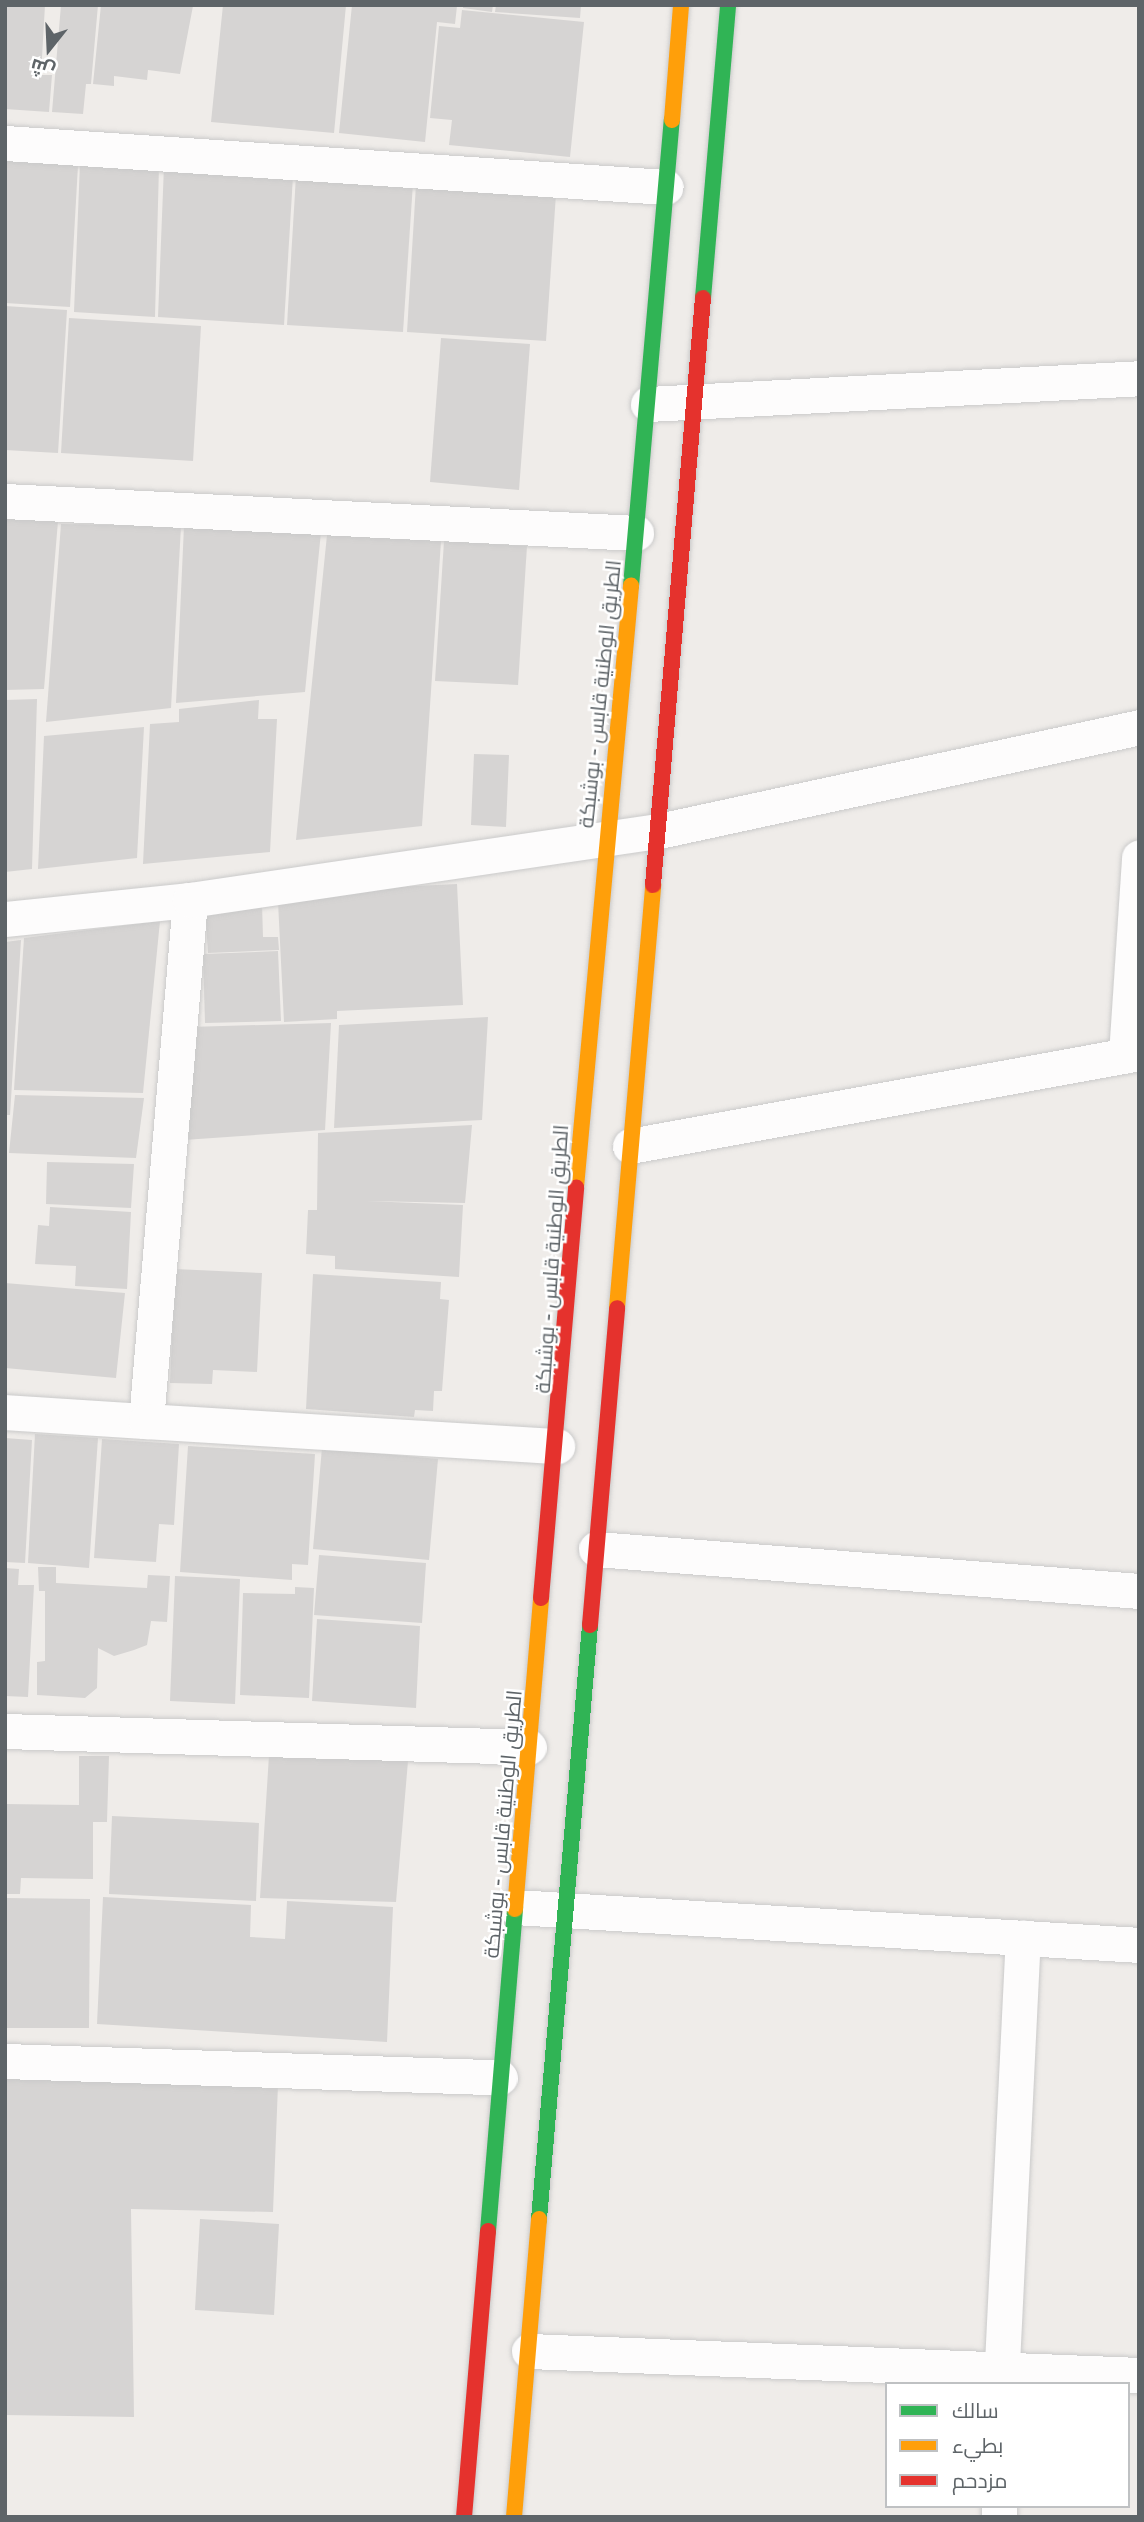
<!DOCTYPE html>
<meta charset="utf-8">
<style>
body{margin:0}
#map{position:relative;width:1144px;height:2522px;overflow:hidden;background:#efece9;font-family:"IBM Plex Sans",Cairo,sans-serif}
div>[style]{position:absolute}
.building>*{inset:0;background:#d6d4d3}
.roads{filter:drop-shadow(0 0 2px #cacaca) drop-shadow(0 0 2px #cacaca)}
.street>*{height:35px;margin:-17.5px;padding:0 17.5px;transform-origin:17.5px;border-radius:17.5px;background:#fdfcfc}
.fast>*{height:16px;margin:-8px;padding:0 8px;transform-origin:8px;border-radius:8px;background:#30b455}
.slow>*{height:16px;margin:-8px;padding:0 8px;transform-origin:8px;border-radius:8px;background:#ff9f0a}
.jam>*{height:16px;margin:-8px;padding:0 8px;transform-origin:8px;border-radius:8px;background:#e5322d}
span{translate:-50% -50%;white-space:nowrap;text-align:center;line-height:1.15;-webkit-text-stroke:5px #fff;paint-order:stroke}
.street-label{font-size:21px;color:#5e6468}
.frame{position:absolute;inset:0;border:7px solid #5e6468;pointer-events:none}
.legend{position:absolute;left:885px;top:2382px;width:245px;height:126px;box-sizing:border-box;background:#fff;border:2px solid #bfc1c3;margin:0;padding:9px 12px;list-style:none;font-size:21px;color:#5e6468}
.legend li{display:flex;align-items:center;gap:14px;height:35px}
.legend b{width:35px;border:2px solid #bfc1c3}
.north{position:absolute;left:14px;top:14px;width:70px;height:70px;-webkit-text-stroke:5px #fff;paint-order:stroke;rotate:198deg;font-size:19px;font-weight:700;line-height:28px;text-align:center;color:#5e6468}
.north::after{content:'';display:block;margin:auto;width:24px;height:32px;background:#5e6468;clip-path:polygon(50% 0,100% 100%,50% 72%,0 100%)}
</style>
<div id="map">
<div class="building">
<i style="clip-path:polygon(5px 5px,45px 5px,41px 75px,52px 75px,49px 112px,5px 109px)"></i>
<i style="clip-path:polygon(61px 5px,98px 5px,91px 84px,86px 84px,83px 114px,52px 112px)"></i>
<i style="clip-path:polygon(101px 5px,193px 6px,180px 74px,148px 70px,147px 80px,114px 76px,114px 86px,93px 84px)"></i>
<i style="clip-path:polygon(223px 5px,346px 5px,334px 133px,211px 122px)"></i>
<i style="clip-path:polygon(352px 5px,457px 6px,455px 24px,437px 22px,425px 142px,339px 133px)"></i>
<i style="clip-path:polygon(463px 5px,493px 5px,492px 12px,463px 8px)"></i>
<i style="clip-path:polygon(496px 5px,581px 5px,580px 18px,495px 12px)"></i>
<i style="clip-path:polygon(462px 10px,584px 22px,570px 157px,449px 145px,452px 120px,430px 118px,439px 26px,460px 28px)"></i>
<i style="clip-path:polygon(5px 161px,78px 165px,70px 307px,5px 303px)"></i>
<i style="clip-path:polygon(80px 163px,159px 166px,155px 317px,74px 312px)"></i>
<i style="clip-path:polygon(164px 166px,293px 176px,284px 325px,158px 317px)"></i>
<i style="clip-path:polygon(296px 176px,413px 183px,403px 332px,287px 325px)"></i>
<i style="clip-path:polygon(416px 185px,556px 194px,546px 341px,407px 332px)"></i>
<i style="clip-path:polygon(5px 306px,67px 310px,58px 453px,5px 450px)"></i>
<i style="clip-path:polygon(69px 318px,201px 326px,193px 461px,61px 453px)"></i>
<i style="clip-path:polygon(441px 338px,530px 344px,519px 490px,430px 482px)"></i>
<i style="clip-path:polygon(5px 518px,58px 521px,44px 689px,5px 690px)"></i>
<i style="clip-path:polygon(61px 524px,181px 526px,171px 708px,46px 722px)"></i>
<i style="clip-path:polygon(184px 526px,321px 532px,305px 692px,176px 703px)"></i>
<i style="clip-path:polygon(327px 535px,441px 541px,422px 826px,296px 840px)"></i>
<i style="clip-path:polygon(444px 541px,527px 546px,518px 685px,435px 681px)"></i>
<i style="clip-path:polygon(37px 699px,32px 869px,5px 872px,5px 700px)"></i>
<i style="clip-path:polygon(259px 700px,258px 719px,277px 719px,270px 852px,143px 864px,150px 724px,179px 722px,179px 709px)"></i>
<i style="clip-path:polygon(144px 727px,137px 858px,38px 869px,44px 736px)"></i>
<i style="clip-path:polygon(474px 754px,509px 755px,506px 827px,471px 825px)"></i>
<i style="clip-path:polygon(457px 884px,463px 1005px,337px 1011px,337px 1019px,284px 1022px,278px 902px,314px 900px,314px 891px)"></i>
<i style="clip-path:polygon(262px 904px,263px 937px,278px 937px,279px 950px,208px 953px,205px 907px)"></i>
<i style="clip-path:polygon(160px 921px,143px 1093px,14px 1090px,24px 938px)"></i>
<i style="clip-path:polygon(21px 940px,10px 1115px,5px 1115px,5px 942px)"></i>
<i style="clip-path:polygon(278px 951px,281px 1021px,205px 1023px,203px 954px)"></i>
<i style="clip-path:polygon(488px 1017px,482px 1120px,334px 1128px,339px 1025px)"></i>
<i style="clip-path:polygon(331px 1023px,325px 1130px,184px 1140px,189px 1027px)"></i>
<i style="clip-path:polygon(15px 1095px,144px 1098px,136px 1158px,9px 1153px)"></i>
<i style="clip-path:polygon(472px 1125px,465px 1203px,367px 1201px,463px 1205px,459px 1277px,335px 1269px,335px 1256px,306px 1254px,308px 1210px,317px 1210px,318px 1133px)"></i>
<i style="clip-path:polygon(47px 1162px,134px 1164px,131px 1208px,46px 1204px)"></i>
<i style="clip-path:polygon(50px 1207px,131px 1212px,127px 1289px,75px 1286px,76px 1266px,35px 1264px,38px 1225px,49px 1226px)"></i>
<i style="clip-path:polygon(175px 1269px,262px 1273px,257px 1372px,213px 1370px,212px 1384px,170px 1383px)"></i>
<i style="clip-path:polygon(313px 1274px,441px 1282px,440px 1299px,449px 1300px,442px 1391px,434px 1391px,433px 1411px,415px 1410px,414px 1417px,306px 1409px)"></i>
<i style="clip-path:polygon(5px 1283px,125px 1293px,116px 1378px,5px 1368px)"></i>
<i style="clip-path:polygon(35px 1434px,98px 1438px,89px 1568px,28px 1563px)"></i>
<i style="clip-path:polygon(5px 1438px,32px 1440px,25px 1563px,5px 1562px)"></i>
<i style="clip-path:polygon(102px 1439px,179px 1444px,174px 1525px,159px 1524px,156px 1562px,94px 1558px)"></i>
<i style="clip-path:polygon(188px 1446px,315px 1454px,308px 1565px,292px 1564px,292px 1580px,180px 1572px)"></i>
<i style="clip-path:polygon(322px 1448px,438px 1459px,429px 1560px,313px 1549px)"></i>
<i style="clip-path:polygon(319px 1555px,426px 1563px,422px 1623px,314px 1615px)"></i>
<i style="clip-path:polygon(38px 1567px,56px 1567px,56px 1583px,147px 1588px,148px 1575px,170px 1576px,167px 1622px,151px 1621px,147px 1645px,134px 1650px,114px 1656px,98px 1648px,97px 1688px,85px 1698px,37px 1695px,37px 1662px,45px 1661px,45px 1591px,39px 1591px)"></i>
<i style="clip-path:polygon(5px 1568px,19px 1569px,18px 1585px,34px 1585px,28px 1697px,5px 1696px)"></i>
<i style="clip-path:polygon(175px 1576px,240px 1579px,235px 1704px,170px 1701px)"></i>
<i style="clip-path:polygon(295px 1587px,314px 1588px,309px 1698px,240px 1695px,243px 1593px,295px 1594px)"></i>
<i style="clip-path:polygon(317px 1619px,420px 1626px,416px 1708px,312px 1701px)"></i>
<i style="clip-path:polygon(269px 1755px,408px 1761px,396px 1902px,260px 1898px)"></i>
<i style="clip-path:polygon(79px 1756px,109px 1756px,107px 1822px,93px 1822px,93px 1879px,21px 1878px,20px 1894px,5px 1894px,5px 1804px,79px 1805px)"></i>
<i style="clip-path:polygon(112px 1816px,259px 1823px,256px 1901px,109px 1894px)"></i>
<i style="clip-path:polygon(103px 1897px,251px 1905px,250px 1937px,285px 1939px,287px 1901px,393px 1907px,387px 2042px,97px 2024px)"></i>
<i style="clip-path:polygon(5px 1898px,90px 1899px,89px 2028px,5px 2028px)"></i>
<i style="clip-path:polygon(5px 2075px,278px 2085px,273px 2212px,131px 2209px,134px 2417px,5px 2415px)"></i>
<i style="clip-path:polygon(200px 2219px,279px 2224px,274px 2315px,195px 2310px)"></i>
</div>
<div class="roads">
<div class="street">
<i style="left:5px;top:143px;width:662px;rotate:3.81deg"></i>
<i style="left:648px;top:404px;width:492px;rotate:-3deg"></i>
<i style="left:5px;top:501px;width:632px;rotate:2.9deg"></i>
<i style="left:5px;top:919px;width:186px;rotate:-5.9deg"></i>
<i style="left:1126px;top:1055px;width:198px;rotate:-86.2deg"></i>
<i style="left:630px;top:1146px;width:517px;rotate:-10.35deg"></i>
<i style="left:5px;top:1412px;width:141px;rotate:3.7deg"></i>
<i style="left:146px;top:1421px;width:523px;rotate:-85.17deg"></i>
<i style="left:190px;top:900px;width:474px;rotate:-8.4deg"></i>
<i style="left:659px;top:831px;width:491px;rotate:-12.2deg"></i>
<i style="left:146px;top:1421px;width:412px;rotate:3.5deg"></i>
<i style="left:596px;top:1549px;width:545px;rotate:4.42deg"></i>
<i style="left:5px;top:1731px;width:524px;rotate:1.75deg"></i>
<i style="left:515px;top:1907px;width:625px;rotate:3.48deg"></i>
<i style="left:5px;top:2061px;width:495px;rotate:1.9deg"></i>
<i style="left:529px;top:2351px;width:610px;rotate:2.25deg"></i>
<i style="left:1001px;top:2384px;width:447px;rotate:-87.2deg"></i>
<i style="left:999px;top:2517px;width:11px;rotate:-90deg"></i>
</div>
<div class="fast">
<i style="left:703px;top:298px;width:294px;rotate:-85.1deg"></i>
<i style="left:631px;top:586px;width:468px;rotate:-85deg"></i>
<i style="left:539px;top:2219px;width:596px;rotate:-85.09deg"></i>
<i style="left:488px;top:2231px;width:323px;rotate:-85.2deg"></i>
</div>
<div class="slow">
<i style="left:672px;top:120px;width:115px;rotate:-85.5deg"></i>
<i style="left:576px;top:1187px;width:604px;rotate:-84.77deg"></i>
<i style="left:617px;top:1308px;width:425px;rotate:-85.1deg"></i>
<i style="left:515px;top:1909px;width:312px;rotate:-85.2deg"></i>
<i style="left:514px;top:2517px;width:299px;rotate:-85.2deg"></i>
</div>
<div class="jam">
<i style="left:653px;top:885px;width:589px;rotate:-85.13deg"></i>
<i style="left:541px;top:1598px;width:412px;rotate:-85.1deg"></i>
<i style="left:590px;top:1625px;width:318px;rotate:-85.1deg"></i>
<i style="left:464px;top:2517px;width:287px;rotate:-85.2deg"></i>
</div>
</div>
<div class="street-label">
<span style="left:599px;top:694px;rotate:-84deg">الطريق الوطنية قابس - بوشبكة</span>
<span style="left:551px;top:1259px;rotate:-86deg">الطريق الوطنية قابس - بوشبكة</span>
<span style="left:502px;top:1824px;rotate:-85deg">الطريق الوطنية قابس - بوشبكة</span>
</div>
<div class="frame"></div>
<ul class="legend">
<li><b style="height:9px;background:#30b455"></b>سالك</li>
<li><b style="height:9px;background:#ff9f0a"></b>بطيء</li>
<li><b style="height:9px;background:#e5322d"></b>مزدحم</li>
</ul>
<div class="north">ش</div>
</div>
